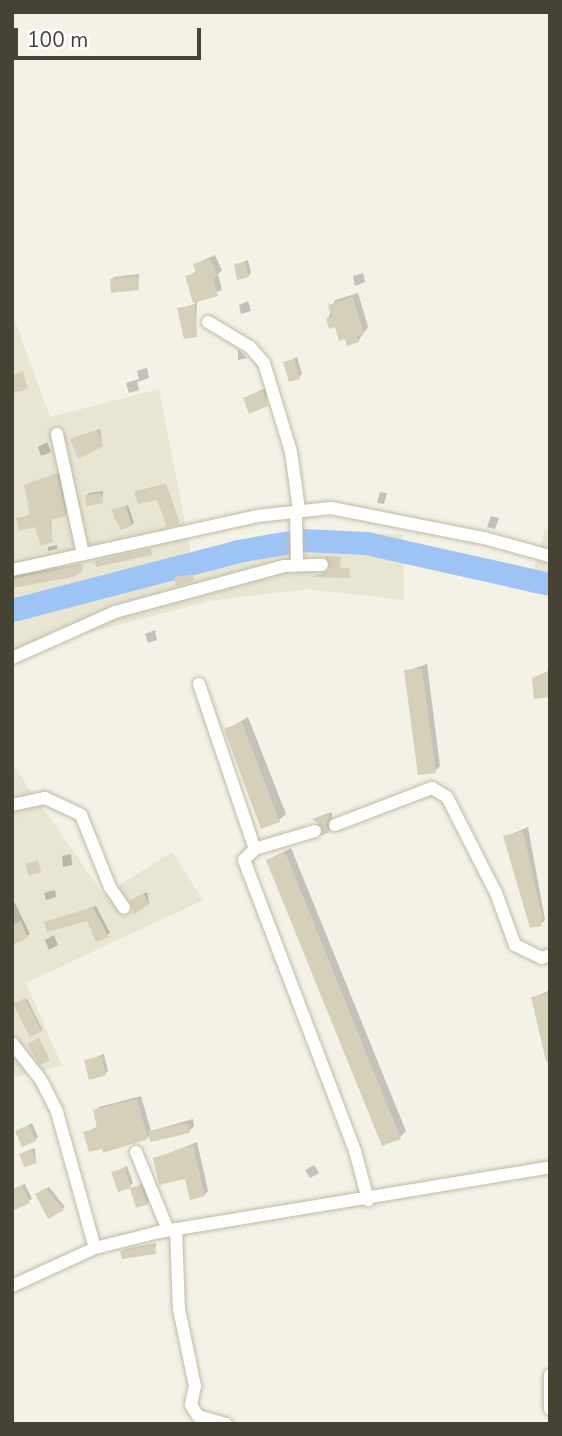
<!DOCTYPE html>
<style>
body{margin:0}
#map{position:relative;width:562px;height:1436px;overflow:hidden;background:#f4f2e6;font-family:"Nunito Sans",sans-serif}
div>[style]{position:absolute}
.residential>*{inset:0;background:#e8e5d3}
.shadow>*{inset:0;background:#0003}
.river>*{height:23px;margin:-11.5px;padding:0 11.5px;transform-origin:11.5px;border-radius:11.5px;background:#9ec4f5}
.building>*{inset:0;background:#d6cfba}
.minor-tunnel>*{height:12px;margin-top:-6px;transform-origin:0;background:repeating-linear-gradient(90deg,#d1cfc2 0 12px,transparent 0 18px)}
.roads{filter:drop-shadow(0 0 2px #c0bba7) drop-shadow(0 0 2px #c0bba7)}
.minor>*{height:12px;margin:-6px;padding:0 6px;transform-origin:6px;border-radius:6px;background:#fff}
span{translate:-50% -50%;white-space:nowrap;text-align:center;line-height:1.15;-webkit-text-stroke:5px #fff;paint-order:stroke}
.frame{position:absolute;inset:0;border:14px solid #474334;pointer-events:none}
.scale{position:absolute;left:14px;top:28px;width:187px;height:32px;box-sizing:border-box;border:4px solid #474334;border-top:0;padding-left:9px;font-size:21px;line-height:24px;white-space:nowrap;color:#474334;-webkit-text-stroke:5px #fff;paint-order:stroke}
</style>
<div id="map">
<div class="residential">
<i style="clip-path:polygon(12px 313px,50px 417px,159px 389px,191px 553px,310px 531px,403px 534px,404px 600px,308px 589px,209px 601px,12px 653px)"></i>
<i style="clip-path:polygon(545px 530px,550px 531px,550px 580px,532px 575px)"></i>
<i style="clip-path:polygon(12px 764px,104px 895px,172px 852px,203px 900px,26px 983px,62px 1066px,12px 1078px)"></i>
</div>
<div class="shadow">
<i style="clip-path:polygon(215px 255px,222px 270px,218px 274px,222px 290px,197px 300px,196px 335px,179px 309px,195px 304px,187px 277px,197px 271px,195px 264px)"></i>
<i style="clip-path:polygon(248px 260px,251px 273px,248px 276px,236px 265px)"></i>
<i style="clip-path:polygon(363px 273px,365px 282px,355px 286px,353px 276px)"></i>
<i style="clip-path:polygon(139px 274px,138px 288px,111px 280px,114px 277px)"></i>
<i style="clip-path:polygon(358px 293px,368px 327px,358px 341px,346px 337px,328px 319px,335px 300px)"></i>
<i style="clip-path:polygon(248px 301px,251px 311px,241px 314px,239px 305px)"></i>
<i style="clip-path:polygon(238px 349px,247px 358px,238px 360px)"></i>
<i style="clip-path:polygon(297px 357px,302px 374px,299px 377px,285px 363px)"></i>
<i style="clip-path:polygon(147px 368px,149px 378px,137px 382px,139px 390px,129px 393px,126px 383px,139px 379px,137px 371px)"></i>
<i style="clip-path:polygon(266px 388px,267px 405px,245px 399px,248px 396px)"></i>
<i style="clip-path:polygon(100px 429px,102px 444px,74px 438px)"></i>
<i style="clip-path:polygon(47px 442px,51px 452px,41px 456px,38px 447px)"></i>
<i style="clip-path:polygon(59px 473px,67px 512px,51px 517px,52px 540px,36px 525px,18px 519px,31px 514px,25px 485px)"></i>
<i style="clip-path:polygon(166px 484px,179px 522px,178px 523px,158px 498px,137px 491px)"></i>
<i style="clip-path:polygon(103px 491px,102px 502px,86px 496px,89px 493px)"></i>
<i style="clip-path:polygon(380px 492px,387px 493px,384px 504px,377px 503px)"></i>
<i style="clip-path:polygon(128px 505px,134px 523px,131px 525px,115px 519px,113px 510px)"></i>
<i style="clip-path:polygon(491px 516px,499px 518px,495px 529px,487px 527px)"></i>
<i style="clip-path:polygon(57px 545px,57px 549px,48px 551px,48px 547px)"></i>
<i style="clip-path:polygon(82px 564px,82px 570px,12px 586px,12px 576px)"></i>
<i style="clip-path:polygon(155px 630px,157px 640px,148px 643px,145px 634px)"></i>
<i style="clip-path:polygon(427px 664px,440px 766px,435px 771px,406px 671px)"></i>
<i style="clip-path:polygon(248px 717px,286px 814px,279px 820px,226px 730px)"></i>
<i style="clip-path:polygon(332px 812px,332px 828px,329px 831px,315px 818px)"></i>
<i style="clip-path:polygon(528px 827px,545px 920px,540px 925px,505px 837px)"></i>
<i style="clip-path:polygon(291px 848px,406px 1131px,400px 1137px,268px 860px)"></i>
<i style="clip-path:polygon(71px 854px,72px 865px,63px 867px,62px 856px)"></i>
<i style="clip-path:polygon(55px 890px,56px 897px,46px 900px,44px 893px)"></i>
<i style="clip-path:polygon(147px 892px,149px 902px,135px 899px)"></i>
<i style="clip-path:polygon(15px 903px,30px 934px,12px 943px,12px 904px)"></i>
<i style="clip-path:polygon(96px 906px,110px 933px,97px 940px,88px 919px,46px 923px)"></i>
<i style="clip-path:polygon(54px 935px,58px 945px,49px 950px,45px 940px)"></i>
<i style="clip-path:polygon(550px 990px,550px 1072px,533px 998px)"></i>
<i style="clip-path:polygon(27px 999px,42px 1029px,41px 1030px,16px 1004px)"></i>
<i style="clip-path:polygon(104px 1054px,108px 1071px,105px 1074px,86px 1061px)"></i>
<i style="clip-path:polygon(141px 1096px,151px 1131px,193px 1119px,194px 1126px,189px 1131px,147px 1137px,85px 1133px,99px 1126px,95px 1111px,99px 1107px)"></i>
<i style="clip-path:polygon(32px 1123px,38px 1137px,35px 1140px,17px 1131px)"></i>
<i style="clip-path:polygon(197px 1142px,208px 1191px,204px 1195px,186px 1177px,155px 1159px)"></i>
<i style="clip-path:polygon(35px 1148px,36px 1162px,21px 1155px,24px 1152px)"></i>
<i style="clip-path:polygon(314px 1165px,319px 1173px,310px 1178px,305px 1170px)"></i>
<i style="clip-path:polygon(127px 1166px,133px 1183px,130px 1186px,113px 1173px)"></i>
<i style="clip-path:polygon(143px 1183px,150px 1200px,147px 1203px,132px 1189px)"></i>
<i style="clip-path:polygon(25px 1184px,32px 1199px,12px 1209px,12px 1190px)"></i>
<i style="clip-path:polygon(49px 1187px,65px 1207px,49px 1216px,40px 1192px)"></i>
<i style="clip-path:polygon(156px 1243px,155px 1252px,122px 1251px,125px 1249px)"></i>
</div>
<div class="river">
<i style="left:12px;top:610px;width:234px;rotate:-14.6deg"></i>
<i style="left:238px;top:551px;width:64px;rotate:-9.9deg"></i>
<i style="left:301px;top:540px;width:65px;rotate:2.6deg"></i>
<i style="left:366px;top:543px;width:189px;rotate:12.6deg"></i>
</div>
<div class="building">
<i style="clip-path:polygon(210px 259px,218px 276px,213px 278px,218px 296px,193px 303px,185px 276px,196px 273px,193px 264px)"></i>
<i style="clip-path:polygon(245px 262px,249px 277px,237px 280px,234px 264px)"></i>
<i style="clip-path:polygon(137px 276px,139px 290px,111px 293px,110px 279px)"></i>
<i style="clip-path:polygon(353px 297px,364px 333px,357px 336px,359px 342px,347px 346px,345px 339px,339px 341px,335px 327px,329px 329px,326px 318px,332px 317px,328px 305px)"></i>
<i style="clip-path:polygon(195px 305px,197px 337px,184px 339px,177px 308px)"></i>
<i style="clip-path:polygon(294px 359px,300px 379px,289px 382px,283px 362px)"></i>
<i style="clip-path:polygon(23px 372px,28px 389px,12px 393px,12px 375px)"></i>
<i style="clip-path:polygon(263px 390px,268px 406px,249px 414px,243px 398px)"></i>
<i style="clip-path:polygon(98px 430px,103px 446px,78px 459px,70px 439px)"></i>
<i style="clip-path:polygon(57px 473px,66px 516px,50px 520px,53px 542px,41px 546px,35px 527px,19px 531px,16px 518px,30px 515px,24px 485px)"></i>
<i style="clip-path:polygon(166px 484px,179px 524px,167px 527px,157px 500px,138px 504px,134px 492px)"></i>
<i style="clip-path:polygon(101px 493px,103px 503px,86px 506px,85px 495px)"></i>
<i style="clip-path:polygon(126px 506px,132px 526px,121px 530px,111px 510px)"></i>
<i style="clip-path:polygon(151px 548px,152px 555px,96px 567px,95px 561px)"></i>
<i style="clip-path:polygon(325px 556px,341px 557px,340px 568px,349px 568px,350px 578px,312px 577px,329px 570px)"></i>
<i style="clip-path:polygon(82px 564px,83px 571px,73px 577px,12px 588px,12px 579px)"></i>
<i style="clip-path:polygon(193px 574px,194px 581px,176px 586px,174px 577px)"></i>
<i style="clip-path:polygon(422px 668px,436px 773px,418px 775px,404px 670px)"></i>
<i style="clip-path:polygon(550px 670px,550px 697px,534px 699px,532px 678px)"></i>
<i style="clip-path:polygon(242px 722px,280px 822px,261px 829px,224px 729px)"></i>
<i style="clip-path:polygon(330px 814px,326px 824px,330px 832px,323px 834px,321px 825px,312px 819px)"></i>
<i style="clip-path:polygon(523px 831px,542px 916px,541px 926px,530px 928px,503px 836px)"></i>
<i style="clip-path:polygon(285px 852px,401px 1139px,382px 1146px,266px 860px)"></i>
<i style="clip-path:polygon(38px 860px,41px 872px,29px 876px,25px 864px)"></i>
<i style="clip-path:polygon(143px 893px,150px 904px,134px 914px,130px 901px)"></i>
<i style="clip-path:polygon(93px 907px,109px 937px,96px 942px,87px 921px,47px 932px,44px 922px)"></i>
<i style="clip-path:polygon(21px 921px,28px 938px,12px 945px,12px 925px)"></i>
<i style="clip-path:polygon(550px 993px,550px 1061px,546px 1061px,531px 997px)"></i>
<i style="clip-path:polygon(25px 998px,42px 1031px,30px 1037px,13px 1004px)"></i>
<i style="clip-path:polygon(39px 1038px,50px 1060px,40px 1065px,27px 1044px)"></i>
<i style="clip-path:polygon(101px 1056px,106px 1075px,89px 1080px,84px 1060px)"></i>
<i style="clip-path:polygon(137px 1099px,148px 1139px,103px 1153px,102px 1149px,89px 1152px,83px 1132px,97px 1128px,93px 1110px)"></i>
<i style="clip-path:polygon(188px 1123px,190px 1133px,150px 1142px,148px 1131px)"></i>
<i style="clip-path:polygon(29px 1125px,36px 1141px,22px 1147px,15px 1131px)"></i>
<i style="clip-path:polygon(193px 1145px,205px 1196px,190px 1200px,185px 1179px,159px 1185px,153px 1158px)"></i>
<i style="clip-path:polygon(32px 1150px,37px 1163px,24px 1167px,19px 1154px)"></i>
<i style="clip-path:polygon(125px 1168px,131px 1188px,118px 1192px,111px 1172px)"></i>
<i style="clip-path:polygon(22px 1185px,30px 1203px,12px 1211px,12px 1190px)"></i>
<i style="clip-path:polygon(140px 1185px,148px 1204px,136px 1208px,130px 1188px)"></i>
<i style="clip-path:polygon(46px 1188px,64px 1210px,48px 1219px,35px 1194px)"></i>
<i style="clip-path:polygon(154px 1244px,156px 1254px,122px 1259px,120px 1251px)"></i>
</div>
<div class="minor-tunnel">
<i style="left:315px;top:831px;width:21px;rotate:-17deg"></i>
</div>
<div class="roads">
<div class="minor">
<i style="left:208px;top:322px;width:49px;rotate:30.8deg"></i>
<i style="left:250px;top:347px;width:21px;rotate:49deg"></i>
<i style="left:264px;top:363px;width:93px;rotate:73.1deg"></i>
<i style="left:291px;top:452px;width:59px;rotate:82.1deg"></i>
<i style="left:57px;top:434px;width:123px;rotate:77.8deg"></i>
<i style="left:296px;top:511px;width:54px;rotate:88.9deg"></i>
<i style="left:12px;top:570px;width:251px;rotate:-12.4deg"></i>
<i style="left:257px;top:516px;width:74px;rotate:-6.2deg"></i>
<i style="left:331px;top:508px;width:156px;rotate:11.1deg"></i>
<i style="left:484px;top:538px;width:68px;rotate:15.3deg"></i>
<i style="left:12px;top:658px;width:113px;rotate:-24.1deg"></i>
<i style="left:115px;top:612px;width:175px;rotate:-15.2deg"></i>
<i style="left:284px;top:566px;width:38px;rotate:-2deg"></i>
<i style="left:199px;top:684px;width:174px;rotate:71.3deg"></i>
<i style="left:12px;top:805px;width:34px;rotate:-12deg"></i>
<i style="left:45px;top:798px;width:40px;rotate:25deg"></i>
<i style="left:81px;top:815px;width:78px;rotate:68.1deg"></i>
<i style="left:110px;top:887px;width:25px;rotate:56deg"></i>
<i style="left:335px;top:825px;width:104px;rotate:-20.9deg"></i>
<i style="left:432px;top:788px;width:17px;rotate:31deg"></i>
<i style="left:447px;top:797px;width:108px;rotate:63deg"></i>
<i style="left:496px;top:893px;width:55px;rotate:69.9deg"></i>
<i style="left:515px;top:945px;width:30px;rotate:26deg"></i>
<i style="left:542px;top:958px;width:9px;rotate:-21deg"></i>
<i style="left:315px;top:831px;width:63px;rotate:163.3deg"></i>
<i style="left:255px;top:849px;width:16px;rotate:135deg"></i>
<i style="left:244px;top:860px;width:311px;rotate:69.1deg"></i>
<i style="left:355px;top:1151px;width:51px;rotate:75.1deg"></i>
<i style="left:12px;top:1043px;width:47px;rotate:51.9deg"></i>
<i style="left:41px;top:1080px;width:36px;rotate:63deg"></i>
<i style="left:57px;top:1112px;width:141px;rotate:74.4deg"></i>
<i style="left:136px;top:1152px;width:84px;rotate:67.7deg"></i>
<i style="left:176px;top:1229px;width:80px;rotate:87.9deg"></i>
<i style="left:179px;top:1309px;width:79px;rotate:78.3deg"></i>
<i style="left:195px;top:1386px;width:19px;rotate:102deg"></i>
<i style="left:191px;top:1405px;width:13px;rotate:58deg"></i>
<i style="left:198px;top:1416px;width:29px;rotate:16deg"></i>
<i style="left:12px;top:1286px;width:91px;rotate:-24.6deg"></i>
<i style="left:95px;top:1248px;width:66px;rotate:-14deg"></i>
<i style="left:159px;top:1232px;width:396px;rotate:-9.4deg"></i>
<i style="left:550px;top:1375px;width:34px;rotate:90deg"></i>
</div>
</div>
<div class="frame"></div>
<div class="scale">100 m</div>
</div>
